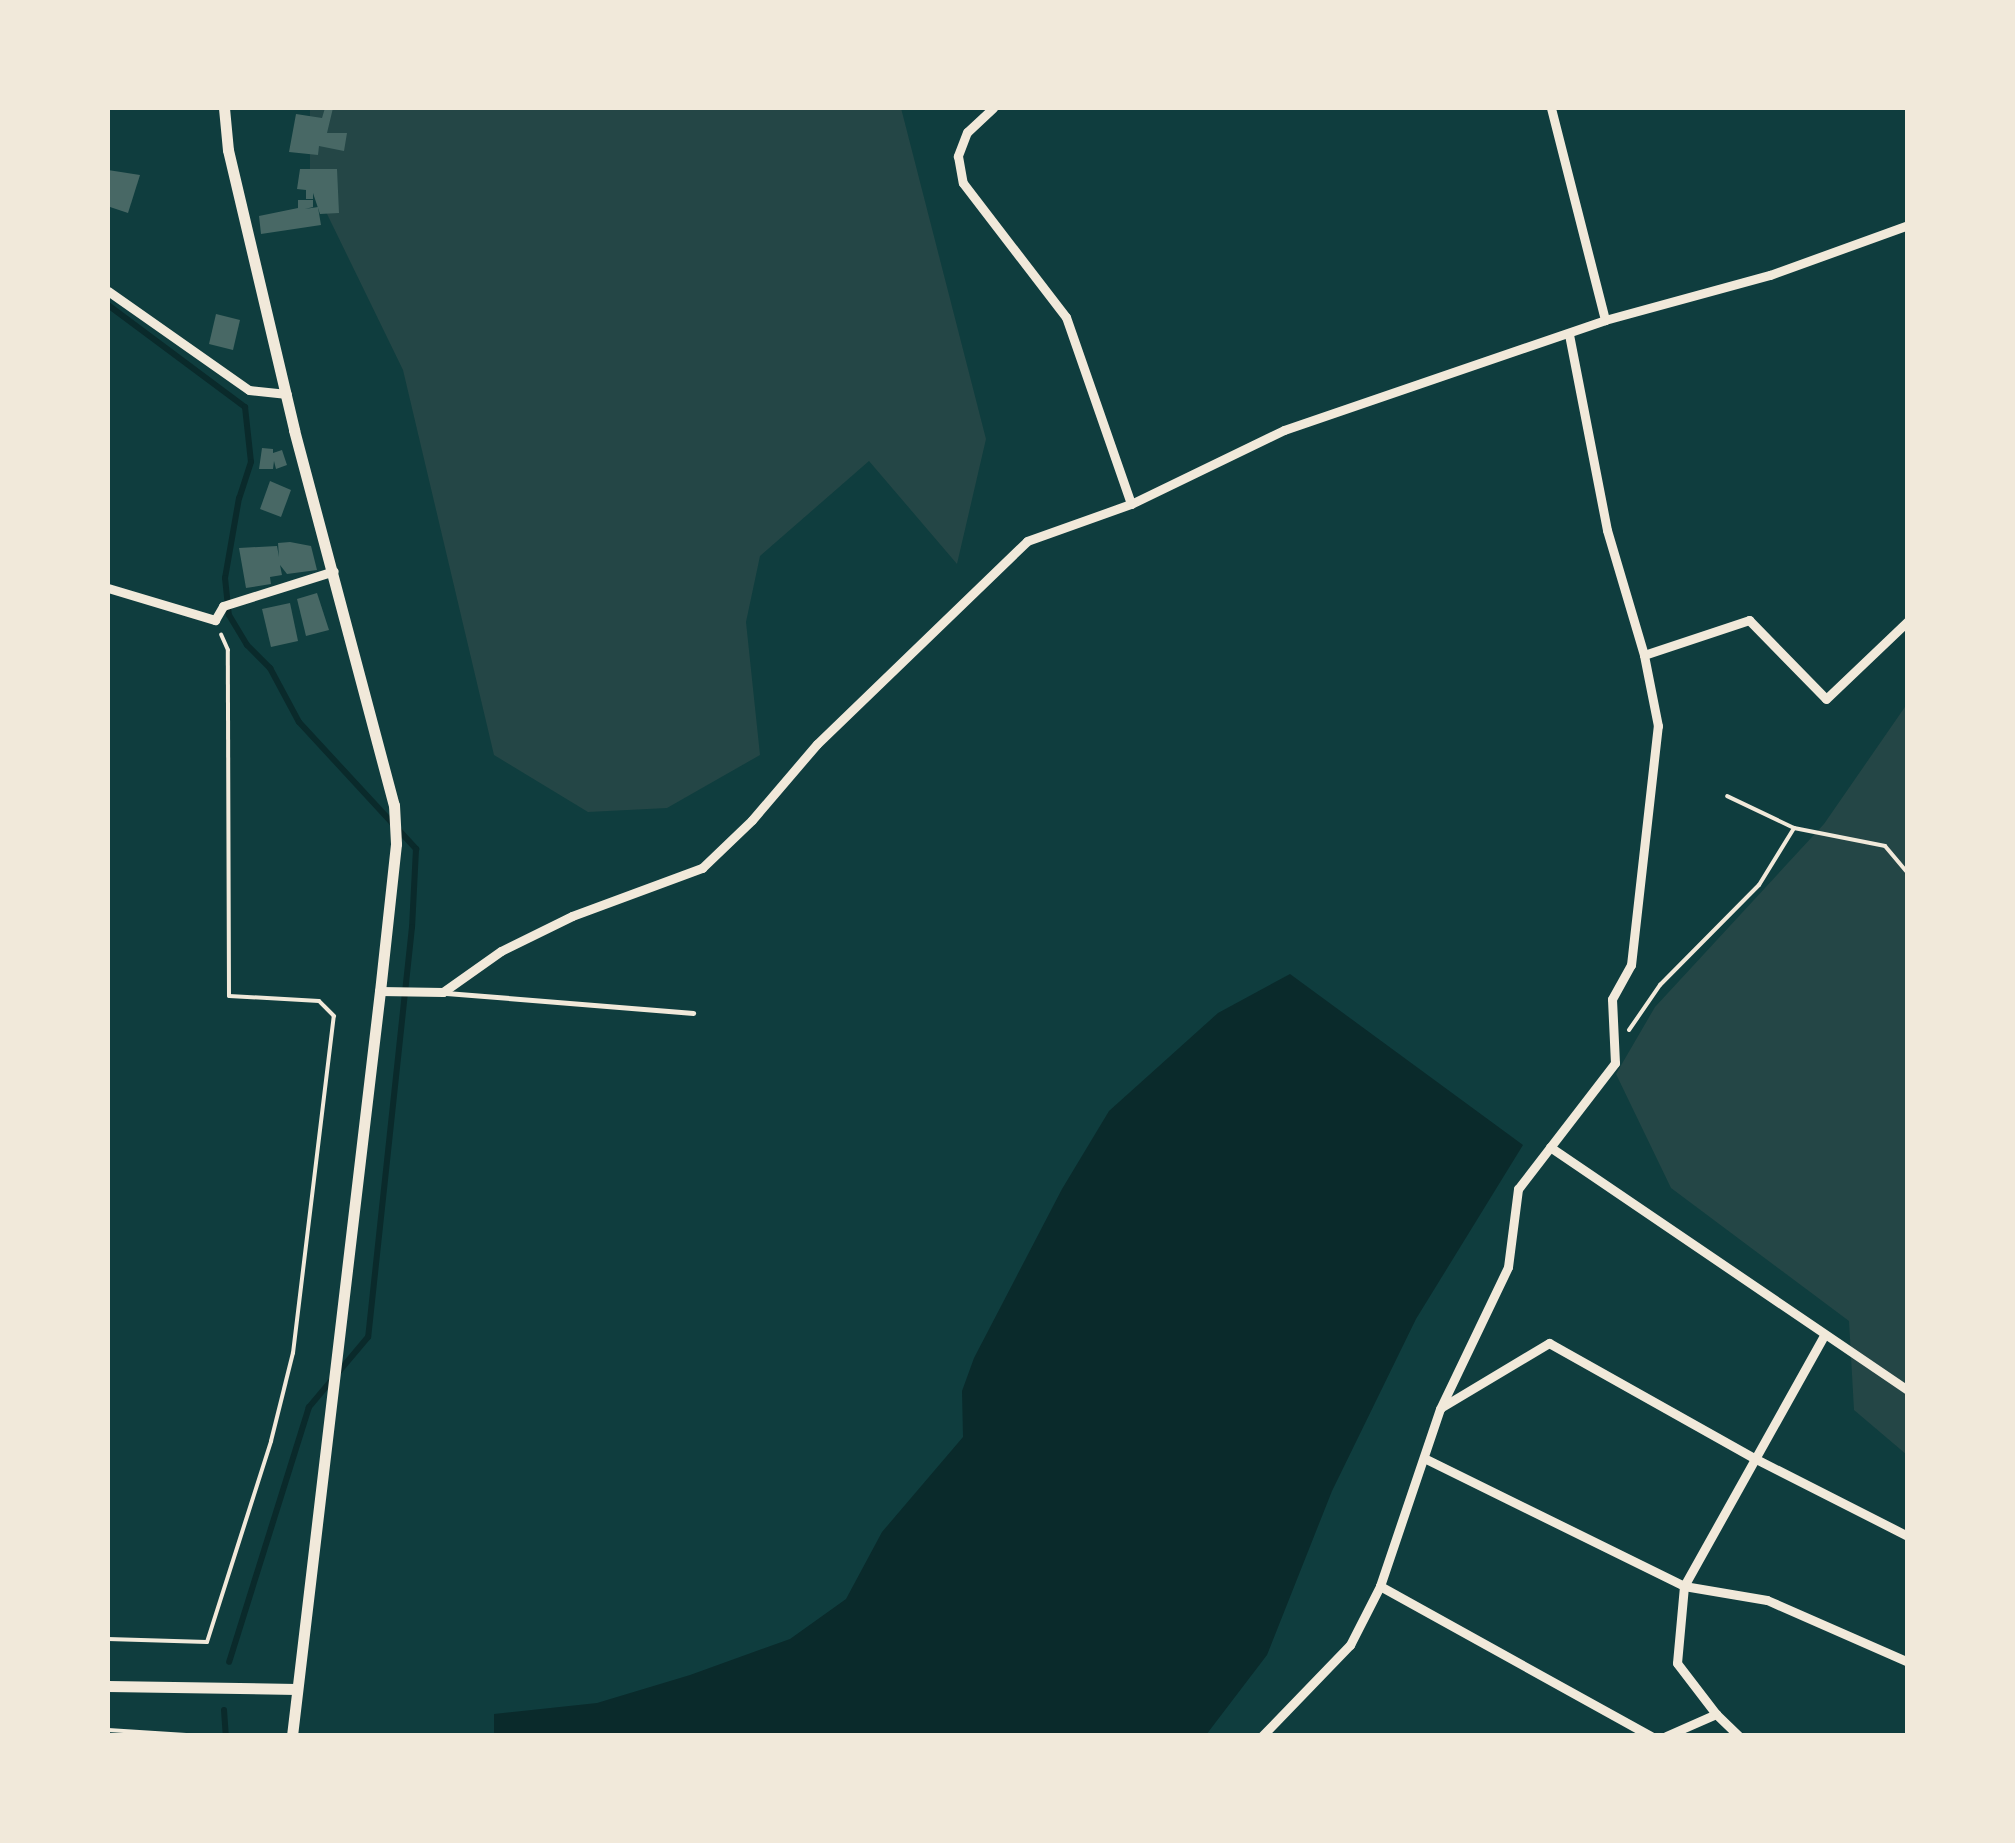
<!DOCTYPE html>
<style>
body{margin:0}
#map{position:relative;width:2015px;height:1843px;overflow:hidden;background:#0f3d3e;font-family:Lora,serif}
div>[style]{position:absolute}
.green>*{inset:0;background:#244646}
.water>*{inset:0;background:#0a2a2b}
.stream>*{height:6px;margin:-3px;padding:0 3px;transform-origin:3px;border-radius:3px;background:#0a2a2b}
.building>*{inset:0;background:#486865}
.path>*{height:4px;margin:-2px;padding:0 2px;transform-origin:2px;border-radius:2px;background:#f1e9da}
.service>*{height:5px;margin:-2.5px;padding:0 2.5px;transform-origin:2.5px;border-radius:2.5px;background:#f1e9da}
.minor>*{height:9px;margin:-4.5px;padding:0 4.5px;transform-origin:4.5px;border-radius:4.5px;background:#f1e9da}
.tertiary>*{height:11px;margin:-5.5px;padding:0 5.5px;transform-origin:5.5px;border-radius:5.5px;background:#f1e9da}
span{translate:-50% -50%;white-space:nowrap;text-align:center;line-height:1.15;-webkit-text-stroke:8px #f1e9da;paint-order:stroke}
.frame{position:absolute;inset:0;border:110px solid #f1e9da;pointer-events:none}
</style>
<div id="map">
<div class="green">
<i style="clip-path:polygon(310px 108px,901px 108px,986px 439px,957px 564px,869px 461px,760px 556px,746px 622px,760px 755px,667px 808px,588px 812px,494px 755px,403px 370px,310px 179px)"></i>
<i style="clip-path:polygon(1907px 704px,1907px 1455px,1854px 1410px,1849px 1321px,1671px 1188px,1616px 1074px,1655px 1007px,1824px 824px)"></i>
</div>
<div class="water">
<i style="clip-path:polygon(1290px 974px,1523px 1145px,1416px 1319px,1332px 1491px,1267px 1655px,1206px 1735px,494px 1735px,494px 1714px,597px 1703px,690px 1675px,790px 1639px,846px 1599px,882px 1532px,963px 1437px,962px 1391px,974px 1358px,1062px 1189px,1109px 1111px,1218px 1013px)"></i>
</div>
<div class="stream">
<i style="left:108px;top:305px;width:171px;rotate:36.7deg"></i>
<i style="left:245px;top:407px;width:55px;rotate:83.8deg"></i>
<i style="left:251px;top:462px;width:38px;rotate:108deg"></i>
<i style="left:239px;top:498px;width:81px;rotate:99.9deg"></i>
<i style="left:225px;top:578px;width:37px;rotate:84deg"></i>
<i style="left:229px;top:615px;width:35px;rotate:59deg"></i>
<i style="left:247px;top:645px;width:33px;rotate:45deg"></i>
<i style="left:270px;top:668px;width:61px;rotate:61.8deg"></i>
<i style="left:299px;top:722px;width:173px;rotate:47.3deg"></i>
<i style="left:416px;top:849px;width:78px;rotate:92.9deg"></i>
<i style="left:412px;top:927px;width:412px;rotate:96.1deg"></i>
<i style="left:368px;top:1337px;width:92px;rotate:130.1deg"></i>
<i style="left:309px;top:1407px;width:267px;rotate:107.4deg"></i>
<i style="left:224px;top:1710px;width:26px;rotate:86deg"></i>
</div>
<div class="building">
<i style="clip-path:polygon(325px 108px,333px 108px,327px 133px,347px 133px,344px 151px,319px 146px,318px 155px,289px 152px,296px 114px,322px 118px)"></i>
<i style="clip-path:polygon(300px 169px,337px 169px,339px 213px,320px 214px,313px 193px,313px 199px,306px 199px,306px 190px,297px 189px)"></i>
<i style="clip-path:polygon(108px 170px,140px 175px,128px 213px,110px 207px)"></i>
<i style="clip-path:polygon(298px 200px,313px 200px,313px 207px,305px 209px,318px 207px,321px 225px,261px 234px,259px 216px,298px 208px)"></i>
<i style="clip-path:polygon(216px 314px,240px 320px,233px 350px,209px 344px)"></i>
<i style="clip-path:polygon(262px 448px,273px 449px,273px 453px,282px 450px,287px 465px,276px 469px,274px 461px,273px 469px,259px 469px)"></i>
<i style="clip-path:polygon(270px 481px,291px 490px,281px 517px,260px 509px)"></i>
<i style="clip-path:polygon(290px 542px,311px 546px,317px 570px,287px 574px,280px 565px,282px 575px,270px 577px,271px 584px,246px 588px,239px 548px,277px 546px,279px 557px,278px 543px)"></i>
<i style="clip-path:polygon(317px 593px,329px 630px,306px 636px,297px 599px)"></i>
<i style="clip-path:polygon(290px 603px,298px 641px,271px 647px,262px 609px)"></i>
</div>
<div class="path">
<i style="left:1794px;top:828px;width:93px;rotate:11.2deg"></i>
<i style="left:1885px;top:846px;width:35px;rotate:50deg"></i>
<i style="left:1629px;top:1030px;width:55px;rotate:-55.4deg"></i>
<i style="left:1660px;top:985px;width:141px;rotate:-45.3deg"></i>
<i style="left:1759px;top:885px;width:67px;rotate:-58.4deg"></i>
<i style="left:1794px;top:828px;width:74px;rotate:-154.5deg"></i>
<i style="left:108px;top:1639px;width:99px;rotate:1.7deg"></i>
<i style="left:207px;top:1642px;width:211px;rotate:-72.3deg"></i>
<i style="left:271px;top:1441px;width:91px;rotate:-76deg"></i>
<i style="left:293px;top:1353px;width:339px;rotate:-83.1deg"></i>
<i style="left:334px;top:1016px;width:21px;rotate:-135deg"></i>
<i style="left:319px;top:1001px;width:90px;rotate:-176.8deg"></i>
<i style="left:229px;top:996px;width:346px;rotate:-90.2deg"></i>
<i style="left:228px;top:650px;width:17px;rotate:-114deg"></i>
<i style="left:108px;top:1730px;width:94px;rotate:3.7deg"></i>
</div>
<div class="service">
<i style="left:446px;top:993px;width:248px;rotate:4.6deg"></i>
</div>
<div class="minor">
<i style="left:993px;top:108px;width:35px;rotate:137deg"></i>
<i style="left:967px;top:132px;width:26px;rotate:111deg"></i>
<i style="left:958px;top:156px;width:27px;rotate:80deg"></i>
<i style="left:963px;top:183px;width:169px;rotate:52.5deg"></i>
<i style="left:1066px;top:317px;width:198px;rotate:70.8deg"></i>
<i style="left:1551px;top:108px;width:219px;rotate:75.7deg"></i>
<i style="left:108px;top:291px;width:172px;rotate:35.1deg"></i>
<i style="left:249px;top:390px;width:38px;rotate:6deg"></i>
<i style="left:108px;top:588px;width:112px;rotate:16.7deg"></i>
<i style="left:215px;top:620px;width:16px;rotate:-60deg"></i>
<i style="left:223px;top:606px;width:116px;rotate:-17.5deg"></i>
<i style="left:1644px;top:655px;width:111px;rotate:-18.4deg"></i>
<i style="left:1749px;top:620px;width:110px;rotate:45.7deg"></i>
<i style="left:1826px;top:699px;width:113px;rotate:-43.6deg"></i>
<i style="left:380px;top:991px;width:63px;rotate:0.9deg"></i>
<i style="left:443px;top:992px;width:71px;rotate:-35.3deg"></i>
<i style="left:501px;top:951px;width:79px;rotate:-26.2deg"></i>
<i style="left:572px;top:916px;width:139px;rotate:-20.3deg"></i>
<i style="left:702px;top:868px;width:69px;rotate:-43.8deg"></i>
<i style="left:752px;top:820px;width:100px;rotate:-49.5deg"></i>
<i style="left:817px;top:744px;width:292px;rotate:-44deg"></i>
<i style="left:1027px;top:541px;width:110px;rotate:-19.6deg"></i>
<i style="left:1131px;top:504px;width:170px;rotate:-25.8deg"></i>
<i style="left:1284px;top:430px;width:339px;rotate:-18.9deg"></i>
<i style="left:1605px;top:320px;width:171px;rotate:-15.3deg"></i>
<i style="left:1770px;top:275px;width:147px;rotate:-19.9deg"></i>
<i style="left:1550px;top:1147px;width:433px;rotate:34.2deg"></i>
<i style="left:1442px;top:1407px;width:125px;rotate:-30.9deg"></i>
<i style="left:1549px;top:1343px;width:237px;rotate:29.3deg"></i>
<i style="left:1756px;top:1459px;width:170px;rotate:26.9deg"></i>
<i style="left:1424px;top:1458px;width:290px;rotate:26.2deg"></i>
<i style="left:1684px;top:1586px;width:84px;rotate:9.6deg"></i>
<i style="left:1767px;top:1600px;width:154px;rotate:23.7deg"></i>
<i style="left:1380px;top:1586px;width:310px;rotate:29deg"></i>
<i style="left:1716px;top:1714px;width:64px;rotate:-127.4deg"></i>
<i style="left:1677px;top:1663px;width:77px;rotate:-84.8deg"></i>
<i style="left:1684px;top:1586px;width:287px;rotate:-60.8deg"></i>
<i style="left:1262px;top:1736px;width:127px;rotate:-46deg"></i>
<i style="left:1350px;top:1645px;width:66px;rotate:-63deg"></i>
<i style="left:1380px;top:1586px;width:187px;rotate:-71.3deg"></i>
<i style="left:1440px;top:1409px;width:157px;rotate:-64.4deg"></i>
<i style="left:1508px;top:1267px;width:79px;rotate:-82.7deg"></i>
<i style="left:1518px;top:1189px;width:159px;rotate:-52.4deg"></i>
<i style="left:1615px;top:1063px;width:64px;rotate:-92.7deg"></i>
<i style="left:1612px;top:999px;width:39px;rotate:-61deg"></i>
<i style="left:1631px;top:965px;width:241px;rotate:-83.6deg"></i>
<i style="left:1658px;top:726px;width:72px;rotate:-101.2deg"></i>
<i style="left:1644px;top:655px;width:130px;rotate:-106.5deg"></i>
<i style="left:1607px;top:530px;width:200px;rotate:-101deg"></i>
<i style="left:1666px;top:1736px;width:55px;rotate:-23.7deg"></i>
<i style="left:1716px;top:1714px;width:32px;rotate:44deg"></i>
</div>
<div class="tertiary">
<i style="left:224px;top:108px;width:42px;rotate:84.6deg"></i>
<i style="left:228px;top:150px;width:288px;rotate:76.7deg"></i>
<i style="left:294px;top:430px;width:388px;rotate:75.1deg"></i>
<i style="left:394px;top:805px;width:39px;rotate:87deg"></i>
<i style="left:396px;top:844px;width:148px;rotate:96.2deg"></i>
<i style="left:380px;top:991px;width:750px;rotate:96.74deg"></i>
<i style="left:108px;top:1686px;width:188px;rotate:0.9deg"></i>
</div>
<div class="frame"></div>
</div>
